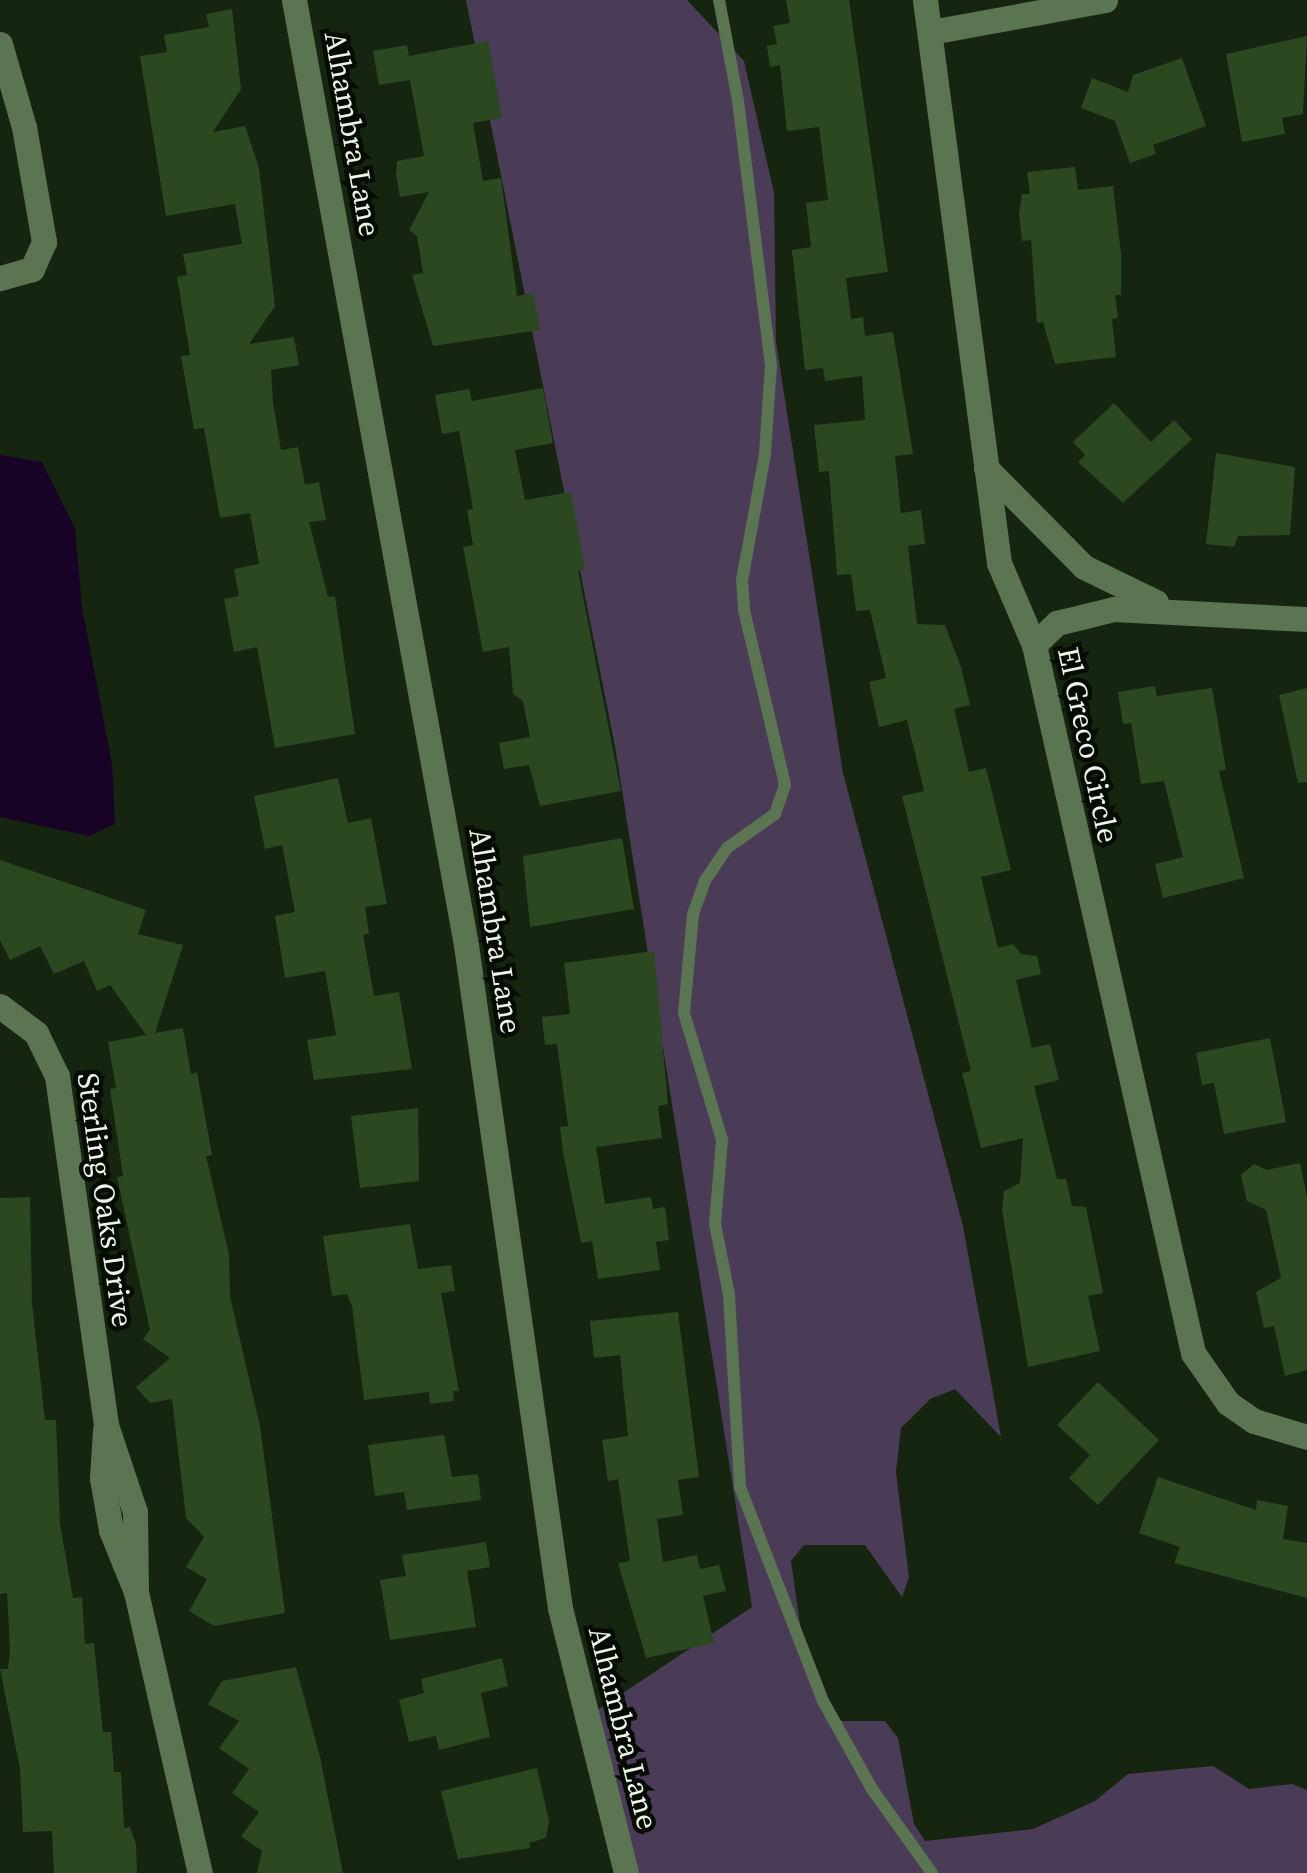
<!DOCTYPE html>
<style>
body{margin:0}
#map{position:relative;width:1307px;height:1873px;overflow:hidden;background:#152510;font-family:"Source Serif 4",serif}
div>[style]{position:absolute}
.green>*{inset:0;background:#4a3c56}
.water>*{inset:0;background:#180326}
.building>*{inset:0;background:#2b4821}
.lane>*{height:12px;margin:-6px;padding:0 6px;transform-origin:6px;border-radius:6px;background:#5b7553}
.street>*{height:25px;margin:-12.5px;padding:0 12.5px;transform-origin:12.5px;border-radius:12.5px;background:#5b7553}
span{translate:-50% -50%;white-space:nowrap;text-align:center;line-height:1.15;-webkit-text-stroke:9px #060c04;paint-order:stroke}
.street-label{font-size:30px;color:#ecf7e9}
</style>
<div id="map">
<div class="green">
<i style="clip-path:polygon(466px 0,687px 0,744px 61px,774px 193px,776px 342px,843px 773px,963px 1226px,1001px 1437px,955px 1389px,930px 1399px,901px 1428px,896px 1472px,909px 1577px,902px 1597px,865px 1545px,804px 1545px,791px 1561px,803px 1645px,826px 1708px,842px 1721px,885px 1721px,898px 1738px,914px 1824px,925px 1841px,1033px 1829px,1095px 1801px,1128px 1774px,1213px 1766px,1249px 1789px,1292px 1784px,1307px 1790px,1307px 1873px,621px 1873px,596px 1711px,752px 1607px,615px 746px)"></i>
</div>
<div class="water">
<i style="clip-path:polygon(0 455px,42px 462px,75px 528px,82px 607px,112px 764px,115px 824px,89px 836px,0 817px)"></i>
</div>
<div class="building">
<i style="clip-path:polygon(786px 0,849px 0,888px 272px,846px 278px,851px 319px,863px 317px,865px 336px,893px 332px,913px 454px,895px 456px,901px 513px,921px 510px,925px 544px,908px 546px,917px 624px,945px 625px,961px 667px,970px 705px,954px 709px,969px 772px,986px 768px,1011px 870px,981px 877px,998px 948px,1013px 944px,1021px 954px,1037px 956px,1041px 974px,1016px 980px,1032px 1048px,1050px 1044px,1059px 1080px,1034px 1086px,1057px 1179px,1066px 1179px,1072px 1206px,1086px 1207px,1103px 1293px,1088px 1296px,1100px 1351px,1028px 1367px,1002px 1210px,1004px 1191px,1020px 1183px,1023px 1138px,981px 1148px,962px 1073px,971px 1071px,902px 796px,924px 791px,907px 720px,879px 727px,869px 682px,886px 678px,870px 610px,856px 611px,851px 574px,837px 575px,829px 471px,819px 472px,814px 425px,865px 420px,862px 376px,825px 381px,823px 368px,805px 370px,792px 250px,811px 247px,806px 203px,828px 200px,819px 127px,787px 131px,780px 65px,770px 67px,767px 46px,777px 44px,773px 26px,790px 23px)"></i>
<i style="clip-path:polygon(232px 9px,241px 89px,213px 132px,245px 126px,259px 168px,275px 306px,249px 344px,294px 337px,299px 365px,271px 370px,273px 402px,281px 450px,298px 447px,305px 485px,319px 482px,326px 520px,309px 522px,328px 597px,335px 596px,355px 734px,275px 748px,257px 647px,234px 652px,224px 599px,239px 596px,234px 569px,259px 564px,250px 513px,220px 518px,204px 428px,194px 429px,181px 356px,190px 355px,177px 277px,187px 275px,183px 254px,242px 244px,235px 204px,166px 216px,140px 56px,167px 52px,164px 35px,209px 27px,206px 14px)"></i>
<i style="clip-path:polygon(1307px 36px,1303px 114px,1282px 118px,1285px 134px,1242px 142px,1226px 54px)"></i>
<i style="clip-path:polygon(488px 41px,502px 118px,473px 123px,483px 181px,501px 178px,517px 296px,533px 293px,540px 330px,433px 346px,412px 275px,423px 273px,417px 236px,409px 230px,429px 192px,400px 197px,396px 174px,397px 161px,424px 156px,410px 80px,379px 85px,373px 51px,407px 45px,409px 56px)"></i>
<i style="clip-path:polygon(1182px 58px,1206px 126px,1153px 145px,1156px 154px,1130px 163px,1115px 121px,1081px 108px,1092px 78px,1128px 92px,1133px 75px)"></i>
<i style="clip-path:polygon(1075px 167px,1078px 190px,1113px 186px,1121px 254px,1121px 295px,1115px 295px,1118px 318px,1112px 319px,1116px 357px,1055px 364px,1043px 322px,1037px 323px,1031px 240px,1022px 241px,1019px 214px,1022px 194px,1030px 194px,1027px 172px)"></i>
<i style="clip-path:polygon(543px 388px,553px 443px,515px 450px,525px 500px,571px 492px,585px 569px,578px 571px,621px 791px,540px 806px,529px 765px,504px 769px,499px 743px,530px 737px,523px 701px,513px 694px,509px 647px,483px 652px,463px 547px,473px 545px,467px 510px,473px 509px,459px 431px,442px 434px,435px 395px,469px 389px,472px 401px)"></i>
<i style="clip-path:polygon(1114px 403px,1151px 442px,1174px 420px,1192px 439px,1123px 503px,1078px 462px,1085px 455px,1073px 442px)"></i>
<i style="clip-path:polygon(1216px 453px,1295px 467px,1290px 535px,1238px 536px,1234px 547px,1206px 544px)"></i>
<i style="clip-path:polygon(1155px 686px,1157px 696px,1212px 688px,1226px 770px,1219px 771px,1244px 878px,1163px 898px,1155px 864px,1183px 857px,1164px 781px,1141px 784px,1131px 723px,1123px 724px,1118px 692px)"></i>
<i style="clip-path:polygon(1307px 688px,1307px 782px,1298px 783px,1279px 695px)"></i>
<i style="clip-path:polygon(338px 778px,348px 823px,371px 818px,387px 904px,365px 907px,369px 933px,363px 935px,374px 996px,399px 992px,412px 1069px,314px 1080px,307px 1040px,336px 1035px,325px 971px,285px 978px,275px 916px,295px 912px,282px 845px,265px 849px,254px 796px)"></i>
<i style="clip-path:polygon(622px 838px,634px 909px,530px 927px,523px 856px)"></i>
<i style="clip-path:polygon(0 860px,146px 910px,138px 934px,183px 945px,155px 1033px,183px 1028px,191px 1074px,197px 1072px,212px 1155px,206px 1156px,229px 1254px,230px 1296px,260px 1426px,285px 1613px,214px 1626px,189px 1611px,207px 1579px,186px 1567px,204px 1537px,186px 1518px,172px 1399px,150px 1403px,136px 1387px,170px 1358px,143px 1339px,150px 1330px,117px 1177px,123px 1176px,110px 1089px,116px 1088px,108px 1042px,146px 1035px,110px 985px,97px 991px,84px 961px,54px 974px,40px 946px,10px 960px,0 940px)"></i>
<i style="clip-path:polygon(654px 951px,668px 1104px,658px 1106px,662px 1138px,596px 1147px,605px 1204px,651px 1197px,653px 1209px,665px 1207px,669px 1240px,656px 1242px,660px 1270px,598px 1279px,592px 1241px,581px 1243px,563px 1152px,560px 1127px,568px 1126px,557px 1044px,545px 1045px,542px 1017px,570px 1014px,564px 963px)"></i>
<i style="clip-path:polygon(1270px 1038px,1286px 1122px,1224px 1134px,1214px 1083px,1202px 1085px,1196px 1053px)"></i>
<i style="clip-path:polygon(418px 1108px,419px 1181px,360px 1188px,351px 1116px)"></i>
<i style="clip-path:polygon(1300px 1163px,1307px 1197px,1307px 1370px,1285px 1376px,1274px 1326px,1264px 1328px,1256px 1292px,1281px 1278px,1266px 1210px,1247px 1201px,1241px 1175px,1254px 1164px,1267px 1170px)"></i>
<i style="clip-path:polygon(30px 1197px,32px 1303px,45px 1420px,56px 1420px,60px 1524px,73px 1598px,82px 1597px,85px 1644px,94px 1643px,103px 1732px,111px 1732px,114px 1772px,121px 1772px,124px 1828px,130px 1827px,136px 1844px,137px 1873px,54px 1873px,52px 1831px,23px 1832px,20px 1769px,0 1669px,8px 1669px,10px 1649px,7px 1593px,0 1594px,0 1198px)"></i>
<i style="clip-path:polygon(410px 1224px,418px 1269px,451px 1265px,455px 1291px,441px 1293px,459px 1391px,453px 1391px,454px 1401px,430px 1404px,429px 1392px,364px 1400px,352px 1306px,347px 1294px,332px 1296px,323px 1236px)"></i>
<i style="clip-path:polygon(678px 1312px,699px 1477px,678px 1480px,683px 1515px,657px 1519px,663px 1562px,697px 1555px,700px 1569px,719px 1565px,726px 1591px,703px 1596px,714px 1643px,646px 1658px,618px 1563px,630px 1561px,618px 1479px,608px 1481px,602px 1440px,628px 1436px,620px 1355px,594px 1358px,590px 1321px)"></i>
<i style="clip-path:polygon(1098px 1382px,1159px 1440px,1098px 1505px,1069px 1478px,1090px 1455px,1057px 1425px)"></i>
<i style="clip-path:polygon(444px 1435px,452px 1477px,478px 1474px,481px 1500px,407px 1510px,404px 1492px,375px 1496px,368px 1445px)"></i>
<i style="clip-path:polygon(1158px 1477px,1256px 1510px,1257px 1500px,1288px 1506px,1283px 1539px,1307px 1543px,1307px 1598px,1174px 1563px,1180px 1547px,1139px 1533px)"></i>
<i style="clip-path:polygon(486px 1542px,490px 1567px,467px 1571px,476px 1627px,390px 1640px,380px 1580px,406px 1576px,402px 1555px)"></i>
<i style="clip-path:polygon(502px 1658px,508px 1686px,481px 1693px,490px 1737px,439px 1750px,436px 1736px,409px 1742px,399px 1700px,424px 1693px,421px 1679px)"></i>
<i style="clip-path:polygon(296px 1667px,320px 1757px,343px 1873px,257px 1873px,262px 1851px,241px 1836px,259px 1812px,232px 1793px,249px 1769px,219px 1748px,239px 1721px,208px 1704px,222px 1681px)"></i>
<i style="clip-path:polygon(537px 1768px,549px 1821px,546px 1838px,529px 1843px,530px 1848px,458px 1859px,441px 1791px)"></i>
</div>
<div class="lane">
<i style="left:719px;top:0;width:103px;rotate:79.3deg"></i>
<i style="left:738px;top:101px;width:266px;rotate:82.9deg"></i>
<i style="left:771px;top:365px;width:89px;rotate:93.9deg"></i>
<i style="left:765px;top:454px;width:128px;rotate:100.3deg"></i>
<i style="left:742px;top:580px;width:30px;rotate:86deg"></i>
<i style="left:744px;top:610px;width:180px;rotate:76.8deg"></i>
<i style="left:785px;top:785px;width:31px;rotate:109deg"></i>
<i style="left:775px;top:814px;width:59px;rotate:144.7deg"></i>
<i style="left:727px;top:848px;width:40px;rotate:124deg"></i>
<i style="left:705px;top:881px;width:35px;rotate:110deg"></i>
<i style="left:693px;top:914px;width:99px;rotate:95.2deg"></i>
<i style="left:684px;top:1013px;width:133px;rotate:73.3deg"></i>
<i style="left:722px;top:1140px;width:84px;rotate:94.8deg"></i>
<i style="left:715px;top:1224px;width:72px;rotate:78.8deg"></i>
<i style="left:729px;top:1295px;width:192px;rotate:86.7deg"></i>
<i style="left:740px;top:1487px;width:230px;rotate:68.8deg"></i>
<i style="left:823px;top:1701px;width:101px;rotate:60.9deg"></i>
<i style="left:872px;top:1789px;width:103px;rotate:54.5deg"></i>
</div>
<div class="street">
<i style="left:294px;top:0;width:961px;rotate:79.68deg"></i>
<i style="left:466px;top:945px;width:670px;rotate:81.93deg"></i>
<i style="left:560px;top:1608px;width:273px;rotate:76deg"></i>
<i style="left:925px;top:0;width:568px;rotate:82.51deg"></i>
<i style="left:999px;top:563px;width:89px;rotate:66.9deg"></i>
<i style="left:1034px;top:645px;width:726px;rotate:77.34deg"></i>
<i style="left:1193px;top:1353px;width:61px;rotate:55deg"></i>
<i style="left:1228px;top:1403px;width:32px;rotate:35deg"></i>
<i style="left:1254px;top:1421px;width:55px;rotate:16.8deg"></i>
<i style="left:931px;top:32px;width:177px;rotate:-10.4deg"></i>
<i style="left:0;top:44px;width:86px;rotate:73.9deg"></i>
<i style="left:24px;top:127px;width:117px;rotate:80.1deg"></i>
<i style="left:44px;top:242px;width:30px;rotate:114deg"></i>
<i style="left:32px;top:269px;width:33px;rotate:164deg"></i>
<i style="left:986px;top:468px;width:139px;rotate:45.3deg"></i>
<i style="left:1084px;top:567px;width:80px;rotate:25.9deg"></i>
<i style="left:1034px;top:645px;width:32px;rotate:-44deg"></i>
<i style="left:1057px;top:623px;width:59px;rotate:-13.8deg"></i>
<i style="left:1114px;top:609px;width:193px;rotate:3deg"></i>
<i style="left:0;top:1006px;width:45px;rotate:36.9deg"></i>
<i style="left:36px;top:1033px;width:48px;rotate:64deg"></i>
<i style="left:57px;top:1076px;width:352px;rotate:82deg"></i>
<i style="left:106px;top:1425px;width:92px;rotate:71.6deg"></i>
<i style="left:135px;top:1512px;width:80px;rotate:89.3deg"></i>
<i style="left:105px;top:1430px;width:48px;rotate:93.6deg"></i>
<i style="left:102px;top:1478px;width:53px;rotate:80.2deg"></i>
<i style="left:111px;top:1530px;width:67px;rotate:68deg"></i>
<i style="left:136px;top:1592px;width:288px;rotate:77.2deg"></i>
</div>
<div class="street-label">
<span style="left:352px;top:134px;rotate:80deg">Alhambra Lane</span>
<span style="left:1088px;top:745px;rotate:78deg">El Greco Circle</span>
<span style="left:495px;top:931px;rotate:81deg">Alhambra Lane</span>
<span style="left:105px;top:1200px;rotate:82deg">Sterling Oaks Drive</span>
<span style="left:623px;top:1728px;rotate:76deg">Alhambra Lane</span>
</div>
</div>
